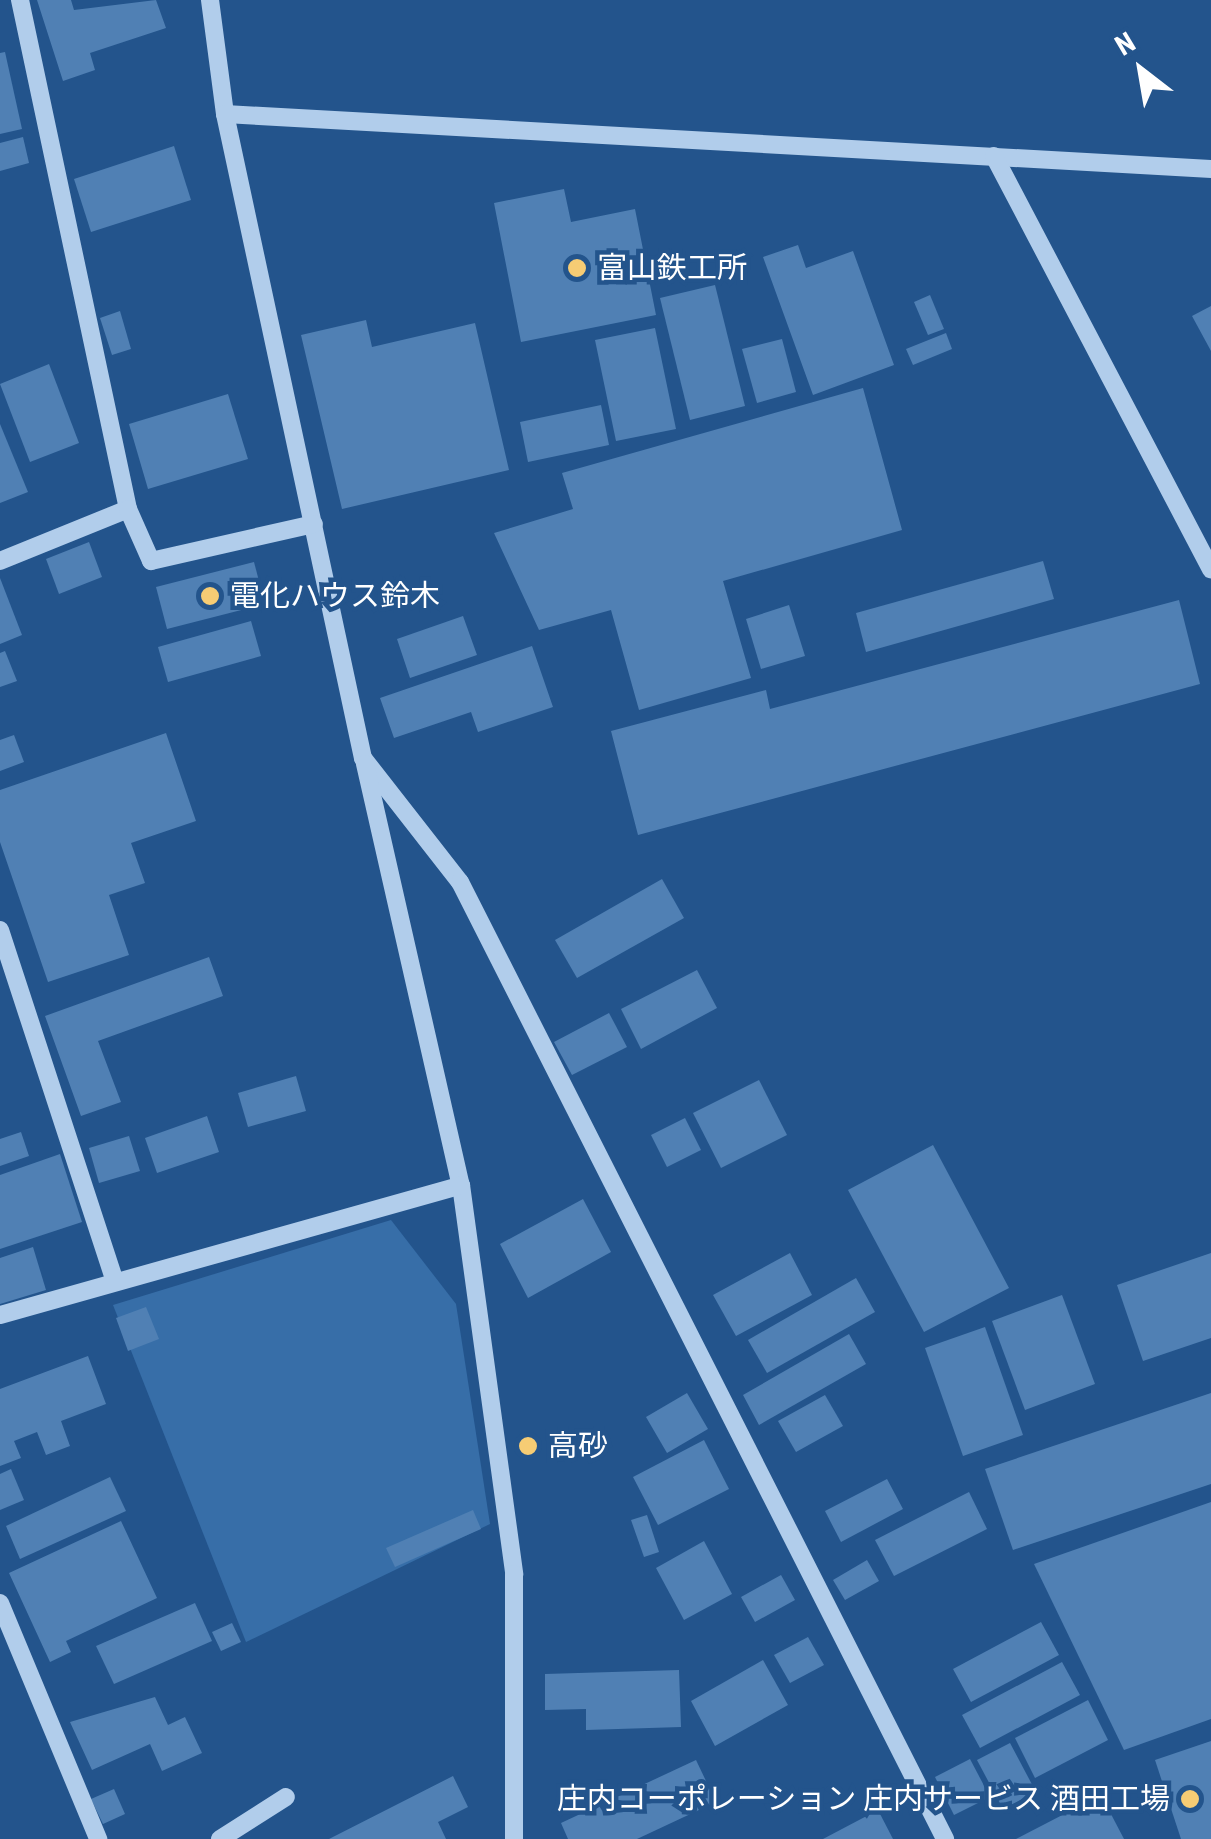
<!DOCTYPE html>
<meta charset="utf-8">
<style>
body{margin:0}
#map{position:relative;width:1211px;height:1839px;overflow:hidden;background:#23548c;font-family:"Roboto Condensed","Noto Sans JP",sans-serif}
div>[style]{position:absolute}
.green>*{inset:0;background:#376ea8}
.building>*{inset:0;background:#5080b4}
.minor>*{height:18px;margin:-9px;padding:0 9px;transform-origin:9px;border-radius:9px;background:#b1cdeb}
.dots>*{width:28px;height:28px;translate:-50% -50%;box-sizing:border-box;border:5px solid #23548c;border-radius:50%}
span{translate:-50% -50%;white-space:nowrap;text-align:center;line-height:1.15;-webkit-text-stroke:9px #23548c;paint-order:stroke}
.poi-label{font-size:30px;color:#fff}
.left{translate:0 -50%;text-align:left}
.right{translate:-100% -50%;text-align:right}
.north{position:absolute;left:1091px;top:20px;width:100px;height:100px;-webkit-text-stroke:8px #23548c;paint-order:stroke;rotate:329deg;font-size:28px;font-weight:700;line-height:40px;text-align:center;color:#fff}
.north::after{content:'';display:block;margin:auto;width:35px;height:45px;background:#fff;clip-path:polygon(50% 0,100% 100%,50% 72%,0 100%)}
</style>
<div id="map">
<div class="green">
<i style="clip-path:polygon(391px 1220px,456px 1304px,490px 1524px,246px 1642px,113px 1305px)"></i>
</div>
<div class="building">
<i style="clip-path:polygon(37px 0,71px 0,74px 10px,156px 0,166px 28px,90px 53px,95px 70px,63px 81px)"></i>
<i style="clip-path:polygon(5px 52px,22px 129px,0 134px,0 53px)"></i>
<i style="clip-path:polygon(23px 137px,29px 163px,0 171px,0 143px)"></i>
<i style="clip-path:polygon(174px 146px,191px 200px,91px 232px,74px 179px)"></i>
<i style="clip-path:polygon(564px 189px,571px 222px,635px 209px,656px 315px,521px 342px,494px 203px)"></i>
<i style="clip-path:polygon(798px 245px,806px 268px,853px 251px,894px 365px,813px 395px,763px 257px)"></i>
<i style="clip-path:polygon(715px 285px,745px 406px,690px 420px,660px 298px)"></i>
<i style="clip-path:polygon(930px 295px,944px 329px,928px 335px,914px 302px)"></i>
<i style="clip-path:polygon(1211px 306px,1211px 351px,1192px 316px)"></i>
<i style="clip-path:polygon(120px 311px,131px 349px,112px 355px,100px 318px)"></i>
<i style="clip-path:polygon(366px 320px,372px 347px,475px 323px,509px 470px,342px 509px,301px 335px)"></i>
<i style="clip-path:polygon(655px 328px,676px 429px,616px 441px,595px 340px)"></i>
<i style="clip-path:polygon(946px 333px,952px 349px,913px 365px,906px 349px)"></i>
<i style="clip-path:polygon(782px 339px,796px 392px,757px 403px,742px 349px)"></i>
<i style="clip-path:polygon(49px 364px,79px 443px,30px 462px,0 384px)"></i>
<i style="clip-path:polygon(863px 388px,902px 530px,723px 581px,751px 678px,639px 710px,611px 610px,539px 630px,494px 533px,573px 509px,562px 473px)"></i>
<i style="clip-path:polygon(228px 394px,248px 459px,148px 489px,129px 424px)"></i>
<i style="clip-path:polygon(601px 405px,609px 445px,528px 462px,520px 422px)"></i>
<i style="clip-path:polygon(0 424px,28px 492px,0 503px)"></i>
<i style="clip-path:polygon(89px 542px,102px 577px,59px 594px,46px 559px)"></i>
<i style="clip-path:polygon(1043px 561px,1054px 599px,866px 652px,856px 613px)"></i>
<i style="clip-path:polygon(254px 562px,265px 604px,167px 629px,156px 587px)"></i>
<i style="clip-path:polygon(0 578px,22px 635px,0 644px)"></i>
<i style="clip-path:polygon(1179px 600px,1200px 684px,638px 835px,611px 731px,766px 690px,770px 709px)"></i>
<i style="clip-path:polygon(789px 605px,805px 656px,761px 669px,746px 619px)"></i>
<i style="clip-path:polygon(463px 616px,477px 655px,410px 678px,397px 639px)"></i>
<i style="clip-path:polygon(251px 621px,261px 656px,168px 682px,158px 647px)"></i>
<i style="clip-path:polygon(532px 646px,553px 707px,478px 732px,471px 712px,394px 738px,380px 698px)"></i>
<i style="clip-path:polygon(5px 651px,17px 681px,0 687px,0 653px)"></i>
<i style="clip-path:polygon(166px 733px,196px 821px,131px 843px,145px 883px,109px 895px,129px 955px,48px 982px,0 842px,0 790px)"></i>
<i style="clip-path:polygon(14px 735px,24px 762px,0 771px,0 740px)"></i>
<i style="clip-path:polygon(662px 879px,684px 918px,577px 978px,555px 940px)"></i>
<i style="clip-path:polygon(209px 957px,223px 996px,98px 1041px,121px 1102px,81px 1116px,45px 1016px)"></i>
<i style="clip-path:polygon(697px 970px,717px 1008px,641px 1049px,621px 1009px)"></i>
<i style="clip-path:polygon(609px 1013px,627px 1047px,572px 1075px,554px 1042px)"></i>
<i style="clip-path:polygon(296px 1076px,306px 1111px,248px 1127px,238px 1093px)"></i>
<i style="clip-path:polygon(759px 1080px,787px 1135px,721px 1168px,693px 1113px)"></i>
<i style="clip-path:polygon(207px 1116px,219px 1152px,157px 1173px,145px 1138px)"></i>
<i style="clip-path:polygon(685px 1118px,701px 1150px,667px 1167px,651px 1135px)"></i>
<i style="clip-path:polygon(21px 1132px,29px 1156px,0 1166px,0 1139px)"></i>
<i style="clip-path:polygon(129px 1136px,140px 1171px,99px 1183px,89px 1148px)"></i>
<i style="clip-path:polygon(933px 1145px,1009px 1288px,924px 1332px,848px 1190px)"></i>
<i style="clip-path:polygon(60px 1154px,82px 1222px,0 1249px,0 1175px)"></i>
<i style="clip-path:polygon(583px 1199px,611px 1252px,528px 1298px,500px 1244px)"></i>
<i style="clip-path:polygon(33px 1247px,46px 1290px,0 1304px,0 1258px)"></i>
<i style="clip-path:polygon(790px 1253px,812px 1295px,736px 1336px,713px 1295px)"></i>
<i style="clip-path:polygon(1211px 1253px,1211px 1338px,1143px 1361px,1117px 1285px)"></i>
<i style="clip-path:polygon(856px 1278px,875px 1312px,767px 1373px,748px 1340px)"></i>
<i style="clip-path:polygon(1062px 1295px,1095px 1384px,1025px 1410px,992px 1321px)"></i>
<i style="clip-path:polygon(146px 1307px,159px 1339px,128px 1351px,116px 1318px)"></i>
<i style="clip-path:polygon(985px 1327px,1023px 1435px,963px 1456px,925px 1348px)"></i>
<i style="clip-path:polygon(849px 1334px,866px 1364px,759px 1425px,743px 1395px)"></i>
<i style="clip-path:polygon(88px 1356px,106px 1404px,61px 1421px,70px 1446px,46px 1455px,37px 1432px,14px 1441px,21px 1458px,0 1466px,0 1389px)"></i>
<i style="clip-path:polygon(687px 1393px,708px 1429px,667px 1453px,646px 1417px)"></i>
<i style="clip-path:polygon(1211px 1393px,1211px 1484px,1013px 1550px,985px 1469px)"></i>
<i style="clip-path:polygon(825px 1395px,843px 1426px,796px 1452px,778px 1421px)"></i>
<i style="clip-path:polygon(704px 1440px,729px 1489px,658px 1525px,633px 1477px)"></i>
<i style="clip-path:polygon(11px 1469px,24px 1500px,0 1510px,0 1474px)"></i>
<i style="clip-path:polygon(110px 1477px,126px 1511px,20px 1559px,6px 1526px)"></i>
<i style="clip-path:polygon(887px 1479px,903px 1509px,841px 1542px,825px 1511px)"></i>
<i style="clip-path:polygon(969px 1492px,987px 1529px,894px 1576px,875px 1540px)"></i>
<i style="clip-path:polygon(1211px 1502px,1211px 1719px,1124px 1750px,1034px 1564px)"></i>
<i style="clip-path:polygon(473px 1510px,481px 1529px,395px 1567px,386px 1548px)"></i>
<i style="clip-path:polygon(647px 1515px,659px 1552px,644px 1557px,631px 1520px)"></i>
<i style="clip-path:polygon(121px 1521px,157px 1598px,66px 1641px,71px 1652px,50px 1662px,9px 1573px)"></i>
<i style="clip-path:polygon(704px 1541px,732px 1594px,684px 1620px,656px 1568px)"></i>
<i style="clip-path:polygon(867px 1560px,879px 1581px,845px 1600px,833px 1580px)"></i>
<i style="clip-path:polygon(781px 1575px,795px 1600px,755px 1622px,741px 1597px)"></i>
<i style="clip-path:polygon(195px 1603px,212px 1641px,114px 1684px,96px 1646px)"></i>
<i style="clip-path:polygon(1041px 1622px,1059px 1655px,971px 1702px,953px 1669px)"></i>
<i style="clip-path:polygon(232px 1623px,241px 1642px,221px 1651px,212px 1632px)"></i>
<i style="clip-path:polygon(808px 1637px,824px 1665px,790px 1683px,774px 1655px)"></i>
<i style="clip-path:polygon(763px 1660px,788px 1705px,715px 1746px,691px 1701px)"></i>
<i style="clip-path:polygon(1062px 1662px,1080px 1695px,980px 1748px,962px 1715px)"></i>
<i style="clip-path:polygon(679px 1670px,681px 1727px,586px 1730px,586px 1709px,545px 1710px,545px 1674px)"></i>
<i style="clip-path:polygon(155px 1697px,168px 1725px,185px 1717px,202px 1753px,162px 1771px,150px 1744px,92px 1770px,70px 1722px)"></i>
<i style="clip-path:polygon(1088px 1700px,1108px 1740px,1035px 1778px,1015px 1738px)"></i>
<i style="clip-path:polygon(1211px 1741px,1211px 1839px,1181px 1839px,1155px 1760px)"></i>
<i style="clip-path:polygon(1010px 1743px,1036px 1792px,1003px 1809px,977px 1760px)"></i>
<i style="clip-path:polygon(970px 1759px,990px 1797px,954px 1815px,935px 1777px)"></i>
<i style="clip-path:polygon(696px 1760px,716px 1802px,637px 1839px,568px 1839px,561px 1823px)"></i>
<i style="clip-path:polygon(453px 1776px,468px 1807px,438px 1822px,446px 1839px,329px 1839px)"></i>
<i style="clip-path:polygon(114px 1789px,125px 1814px,103px 1824px,91px 1799px)"></i>
<i style="clip-path:polygon(1101px 1795px,1124px 1839px,1016px 1839px)"></i>
<i style="clip-path:polygon(878px 1810px,893px 1839px,823px 1839px)"></i>
</div>
<div class="minor">
<i style="left:20px;top:0;width:520px;rotate:78.02deg"></i>
<i style="left:210px;top:0;width:115px;rotate:82.5deg"></i>
<i style="left:225px;top:114px;width:659px;rotate:77.91deg"></i>
<i style="left:363px;top:758px;width:157px;rotate:52deg"></i>
<i style="left:460px;top:882px;width:1073px;rotate:63.12deg"></i>
<i style="left:225px;top:114px;width:988px;rotate:3.19deg"></i>
<i style="left:994px;top:156px;width:467px;rotate:62.3deg"></i>
<i style="left:0;top:561px;width:138px;rotate:-22.1deg"></i>
<i style="left:128px;top:509px;width:57px;rotate:66.1deg"></i>
<i style="left:151px;top:561px;width:167px;rotate:-12.8deg"></i>
<i style="left:365px;top:764px;width:432px;rotate:77.2deg"></i>
<i style="left:461px;top:1185px;width:393px;rotate:82.2deg"></i>
<i style="left:514px;top:1574px;width:265px;rotate:90deg"></i>
<i style="left:0;top:930px;width:370px;rotate:71.9deg"></i>
<i style="left:0;top:1315px;width:479px;rotate:-15.7deg"></i>
<i style="left:0;top:1603px;width:256px;rotate:67.4deg"></i>
<i style="left:220px;top:1839px;width:78px;rotate:-32.5deg"></i>
</div>
<div class="dots">
<i style="left:577px;top:268px;background:#f6cc74"></i>
<i style="left:210px;top:596px;background:#f6cc74"></i>
<i style="left:528px;top:1446px;background:#f6cc74"></i>
<i style="left:1190px;top:1799px;background:#f6cc74"></i>
</div>
<div class="poi-label">
<span class="left" style="left:597px;top:268px">富山鉄工所</span>
<span class="left" style="left:230px;top:596px">電化ハウス鈴木</span>
<span class="left" style="left:548px;top:1446px">高砂</span>
<span class="right" style="left:1170px;top:1799px">庄内コーポレーション 庄内サービス 酒田工場</span>
</div>
<div class="north">N</div>
</div>
